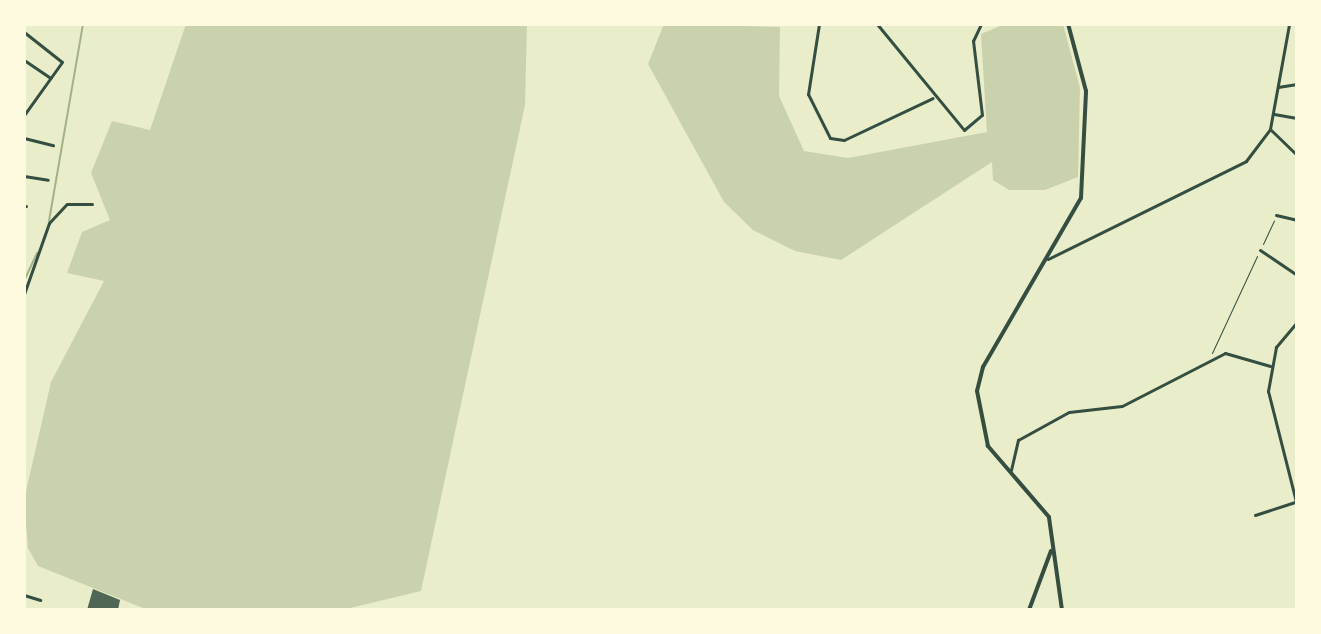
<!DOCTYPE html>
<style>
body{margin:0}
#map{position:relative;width:1321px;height:634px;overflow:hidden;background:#e9edc9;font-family:"Source Sans 3",sans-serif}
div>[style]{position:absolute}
.green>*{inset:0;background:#cad2ad}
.stream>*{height:2px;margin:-1px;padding:0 1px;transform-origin:1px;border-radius:1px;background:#a3b18a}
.building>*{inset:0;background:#4f6655}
.path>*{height:1px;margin:-0.5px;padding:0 0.5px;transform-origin:0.5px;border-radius:0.5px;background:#344e41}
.minor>*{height:3px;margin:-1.5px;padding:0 1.5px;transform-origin:1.5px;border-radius:1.5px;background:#344e41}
.secondary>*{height:4px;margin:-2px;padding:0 2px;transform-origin:2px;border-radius:2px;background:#344e41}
span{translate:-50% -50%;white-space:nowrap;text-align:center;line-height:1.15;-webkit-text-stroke:6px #fefae0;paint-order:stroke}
.frame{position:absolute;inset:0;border:26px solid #fefae0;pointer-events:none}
</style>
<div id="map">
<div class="green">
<i style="clip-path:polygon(186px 24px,527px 24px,525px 105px,421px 591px,342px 610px,148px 610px,38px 566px,28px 548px,24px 500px,51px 382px,104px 281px,67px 273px,82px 232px,110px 220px,91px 173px,112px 121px,150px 130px)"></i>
<i style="clip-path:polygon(664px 24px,780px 27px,779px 96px,804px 151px,848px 158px,987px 132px,981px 34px,1005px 24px,1063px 24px,1080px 88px,1078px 177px,1045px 190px,1009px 190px,993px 180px,992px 162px,841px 260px,795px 251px,753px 230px,724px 202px,648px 64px)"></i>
</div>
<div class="stream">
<i style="left:49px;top:221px;width:200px;rotate:-80.2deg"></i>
<i style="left:24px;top:281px;width:31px;rotate:-65deg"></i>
</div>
<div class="building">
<i style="clip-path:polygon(93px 589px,120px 600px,118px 610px,87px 610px)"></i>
</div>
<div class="path">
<i style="left:1263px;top:244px;width:26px;rotate:-65deg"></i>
<i style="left:1212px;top:353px;width:107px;rotate:-65.1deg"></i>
</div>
<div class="minor">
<i style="left:819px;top:24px;width:71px;rotate:98.9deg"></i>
<i style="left:808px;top:94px;width:49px;rotate:63.4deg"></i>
<i style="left:830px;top:138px;width:14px;rotate:8deg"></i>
<i style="left:844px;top:140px;width:98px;rotate:-25.3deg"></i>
<i style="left:877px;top:24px;width:137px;rotate:50.6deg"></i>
<i style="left:964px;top:130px;width:23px;rotate:-40deg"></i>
<i style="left:982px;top:115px;width:75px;rotate:-96.9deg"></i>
<i style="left:973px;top:41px;width:19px;rotate:-65deg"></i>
<i style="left:24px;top:32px;width:48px;rotate:38.3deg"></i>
<i style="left:62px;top:62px;width:65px;rotate:125.6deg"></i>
<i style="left:24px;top:60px;width:32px;rotate:34deg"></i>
<i style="left:1278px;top:87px;width:19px;rotate:-9deg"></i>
<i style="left:1274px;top:114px;width:23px;rotate:10deg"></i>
<i style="left:1271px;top:130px;width:36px;rotate:44deg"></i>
<i style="left:24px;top:138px;width:30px;rotate:14deg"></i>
<i style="left:24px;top:176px;width:24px;rotate:9deg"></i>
<i style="left:24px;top:206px;width:2px"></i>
<i style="left:1276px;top:215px;width:22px;rotate:13deg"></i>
<i style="left:1260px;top:250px;width:45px;rotate:34deg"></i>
<i style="left:1048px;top:259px;width:221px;rotate:-26.3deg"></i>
<i style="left:1246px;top:161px;width:40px;rotate:-53deg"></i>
<i style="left:1270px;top:129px;width:107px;rotate:-79.7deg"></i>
<i style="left:24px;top:294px;width:75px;rotate:-70.6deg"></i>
<i style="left:49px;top:223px;width:26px;rotate:-47deg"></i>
<i style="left:67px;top:204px;width:25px"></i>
<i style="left:1297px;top:322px;width:33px;rotate:130deg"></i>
<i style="left:1276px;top:347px;width:45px;rotate:100.3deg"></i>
<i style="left:1268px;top:391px;width:119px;rotate:75.8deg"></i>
<i style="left:1011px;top:470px;width:31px;rotate:-77deg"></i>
<i style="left:1018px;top:440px;width:58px;rotate:-28.8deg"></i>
<i style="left:1069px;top:412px;width:53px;rotate:-6.5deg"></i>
<i style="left:1122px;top:406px;width:116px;rotate:-27.2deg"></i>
<i style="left:1225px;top:353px;width:47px;rotate:16.1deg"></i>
<i style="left:1255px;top:515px;width:42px;rotate:-18deg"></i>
<i style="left:24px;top:595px;width:17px;rotate:17deg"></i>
</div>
<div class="secondary">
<i style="left:1029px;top:610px;width:63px;rotate:-69.6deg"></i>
<i style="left:1062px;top:610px;width:94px;rotate:-98deg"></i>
<i style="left:1049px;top:517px;width:94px;rotate:-130.7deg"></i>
<i style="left:988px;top:446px;width:56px;rotate:-101.3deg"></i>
<i style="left:977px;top:391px;width:25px;rotate:-76deg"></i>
<i style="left:983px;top:367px;width:195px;rotate:-59.9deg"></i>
<i style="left:1081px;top:198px;width:107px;rotate:-87.3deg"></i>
<i style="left:1086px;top:91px;width:69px;rotate:-105deg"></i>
</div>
<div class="frame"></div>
</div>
